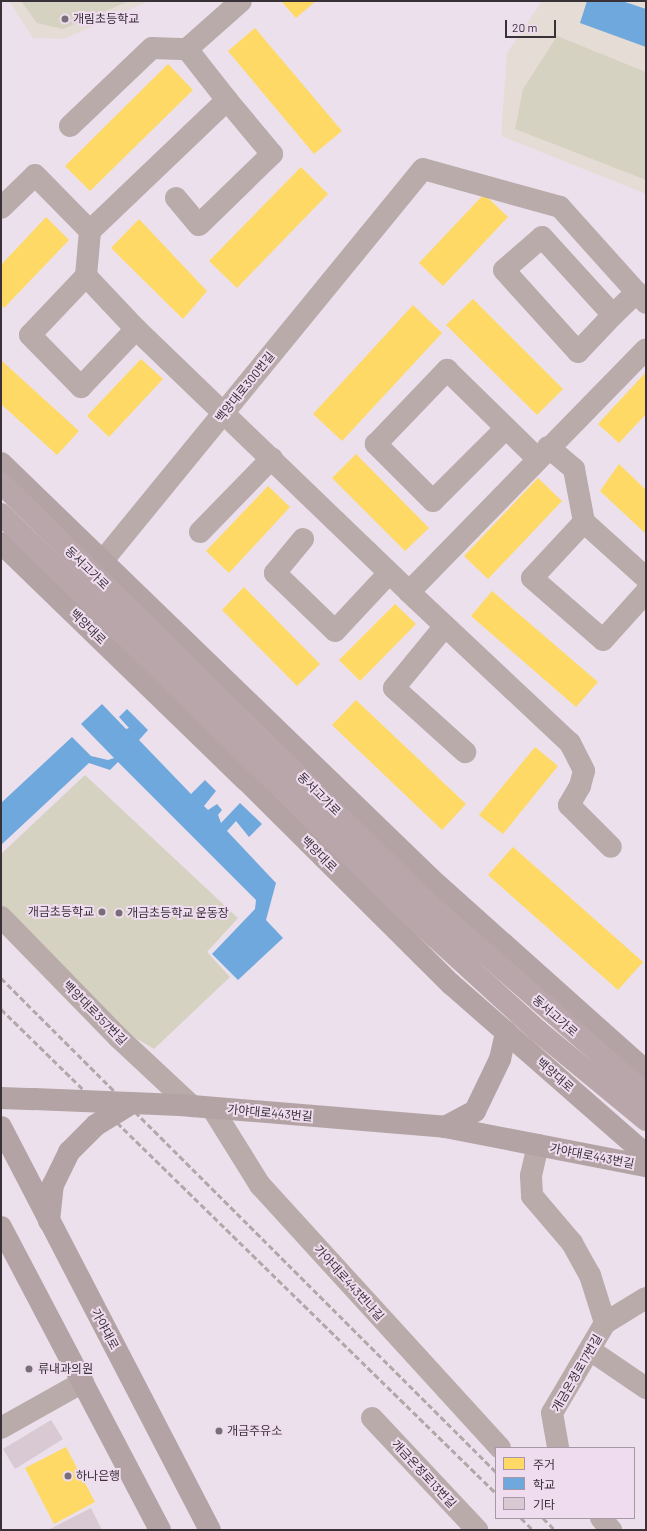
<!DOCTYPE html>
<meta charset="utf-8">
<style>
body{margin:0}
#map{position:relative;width:647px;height:1531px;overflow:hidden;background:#ebe0eb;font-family:Barlow,"Noto Sans KR",sans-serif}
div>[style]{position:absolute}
.education>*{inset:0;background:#e6dcd6}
.green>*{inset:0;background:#d6d2c1}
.homes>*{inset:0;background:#ffd966}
.schools>*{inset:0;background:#6fa8dc}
.building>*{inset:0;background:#d8c9d2}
.minor>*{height:22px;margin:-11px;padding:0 11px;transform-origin:11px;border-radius:11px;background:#baabab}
.major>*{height:22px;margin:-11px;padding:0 11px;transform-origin:11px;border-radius:11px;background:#b4a3a4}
.rail>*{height:3px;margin-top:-1.5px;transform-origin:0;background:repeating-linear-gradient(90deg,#b3a7aa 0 6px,transparent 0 9px)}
.major-bridge>*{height:22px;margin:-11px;padding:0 11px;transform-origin:11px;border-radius:11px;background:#b4a3a4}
.highway-bridge>*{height:22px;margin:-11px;padding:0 11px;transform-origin:11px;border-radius:11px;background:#b8a6aa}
.dots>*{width:11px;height:11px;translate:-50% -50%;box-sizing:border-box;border:2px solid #efdcef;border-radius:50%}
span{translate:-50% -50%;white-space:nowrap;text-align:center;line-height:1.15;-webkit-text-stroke:4px #efdcef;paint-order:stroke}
.poi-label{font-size:12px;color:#383138}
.left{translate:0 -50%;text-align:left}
.right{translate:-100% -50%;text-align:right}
.street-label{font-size:12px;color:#383138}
.frame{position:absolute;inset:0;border:2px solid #383138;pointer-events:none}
.legend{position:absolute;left:495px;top:1447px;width:140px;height:72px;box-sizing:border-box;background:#efdcef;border:1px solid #a698a6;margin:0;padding:5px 7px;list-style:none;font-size:12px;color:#383138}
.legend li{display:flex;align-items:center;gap:8px;height:20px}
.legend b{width:20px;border:1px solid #a698a6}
.scale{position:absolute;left:505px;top:20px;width:51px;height:18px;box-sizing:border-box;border:2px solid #383138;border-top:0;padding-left:5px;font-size:12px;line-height:14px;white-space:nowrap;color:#383138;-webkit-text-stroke:3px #efdcef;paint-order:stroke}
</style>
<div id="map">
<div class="education">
<i style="clip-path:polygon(9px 1px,149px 1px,64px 39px,33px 38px)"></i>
<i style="clip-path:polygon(542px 1px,646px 1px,646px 194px,501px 136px,507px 53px)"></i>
</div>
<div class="green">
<i style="clip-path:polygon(21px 1px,129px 1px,63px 29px,37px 23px)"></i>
<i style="clip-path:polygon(557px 36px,646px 72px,646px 180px,515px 129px,523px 89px)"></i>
<i style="clip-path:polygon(85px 775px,238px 918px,207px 952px,230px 977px,154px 1049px,117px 1027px,1px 908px,1px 854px)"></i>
</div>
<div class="homes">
<i style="clip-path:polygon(281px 1px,316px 1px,296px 18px)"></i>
<i style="clip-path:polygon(255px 28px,342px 131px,314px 154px,228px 51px)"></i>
<i style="clip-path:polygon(168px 64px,193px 90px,90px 191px,65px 166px)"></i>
<i style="clip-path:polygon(301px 167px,328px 194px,237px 288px,209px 261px)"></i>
<i style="clip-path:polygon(484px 194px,508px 217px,443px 286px,419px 263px)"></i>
<i style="clip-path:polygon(46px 217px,69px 240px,4px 308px,1px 305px,1px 265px)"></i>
<i style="clip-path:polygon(139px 219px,207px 291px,183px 319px,111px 248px)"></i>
<i style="clip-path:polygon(473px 299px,563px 389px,537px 415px,446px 325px)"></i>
<i style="clip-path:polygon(413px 305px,442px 333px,342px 441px,313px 414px)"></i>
<i style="clip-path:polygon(141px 359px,163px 379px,109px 437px,87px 416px)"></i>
<i style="clip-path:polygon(1px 360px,79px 431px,57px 455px,1px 404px)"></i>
<i style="clip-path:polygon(646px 372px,646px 414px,619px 443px,598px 424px)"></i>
<i style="clip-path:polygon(356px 454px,429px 528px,405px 551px,332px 478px)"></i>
<i style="clip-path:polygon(619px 464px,646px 490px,646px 534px,600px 491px)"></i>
<i style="clip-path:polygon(538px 478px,562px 501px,488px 579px,464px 556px)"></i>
<i style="clip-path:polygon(268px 486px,290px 507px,229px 573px,206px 551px)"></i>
<i style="clip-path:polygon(244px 587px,320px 664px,297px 686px,222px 610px)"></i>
<i style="clip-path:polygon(492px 591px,598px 682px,576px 707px,471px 616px)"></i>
<i style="clip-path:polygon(395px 604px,416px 624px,360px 681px,339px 660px)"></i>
<i style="clip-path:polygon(356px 700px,466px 804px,442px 830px,332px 725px)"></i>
<i style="clip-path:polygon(535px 747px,558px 766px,503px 834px,479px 815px)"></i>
<i style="clip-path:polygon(513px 847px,643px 962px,618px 990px,488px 875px)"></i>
<i style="clip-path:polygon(66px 1447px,95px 1502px,54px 1524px,25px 1468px)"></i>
</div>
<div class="schools">
<i style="clip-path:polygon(587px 1px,622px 1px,646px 9px,646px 47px,580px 23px)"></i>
<i style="clip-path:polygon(102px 704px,126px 729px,129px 728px,119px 717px,127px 709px,148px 730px,139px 740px,191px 794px,205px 780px,216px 791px,204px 806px,208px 810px,217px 804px,222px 810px,218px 815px,221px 823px,240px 803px,262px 824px,249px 837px,236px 821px,227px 831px,276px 883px,266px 920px,283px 938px,238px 980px,212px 954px,255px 909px,256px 900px,118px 762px,110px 770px,89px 763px,1px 845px,1px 803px,72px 737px,91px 756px,108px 760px,114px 758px,81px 724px)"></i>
</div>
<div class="building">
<i style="clip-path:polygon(51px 1420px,63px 1439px,15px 1469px,3px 1449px)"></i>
<i style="clip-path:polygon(91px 1508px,102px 1530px,48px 1530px)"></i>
</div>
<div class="minor">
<i style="left:187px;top:49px;width:72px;rotate:-41.6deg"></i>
<i style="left:70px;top:126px;width:113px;rotate:-43.6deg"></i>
<i style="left:152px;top:48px;width:35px;rotate:2deg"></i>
<i style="left:187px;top:49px;width:65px;rotate:51.9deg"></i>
<i style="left:227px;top:100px;width:190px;rotate:136.3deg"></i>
<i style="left:176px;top:198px;width:35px;rotate:50deg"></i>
<i style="left:199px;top:225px;width:102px;rotate:-44.2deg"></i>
<i style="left:272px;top:154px;width:70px;rotate:-129.8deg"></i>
<i style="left:1px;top:208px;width:47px;rotate:-44.1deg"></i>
<i style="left:35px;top:175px;width:78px;rotate:45.5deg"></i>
<i style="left:90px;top:231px;width:45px;rotate:95.1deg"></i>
<i style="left:86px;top:276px;width:73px;rotate:46.7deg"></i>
<i style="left:136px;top:329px;width:379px;rotate:43.9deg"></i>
<i style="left:409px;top:592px;width:221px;rotate:43.2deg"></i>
<i style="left:570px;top:743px;width:31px;rotate:63deg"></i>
<i style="left:584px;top:771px;width:16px;rotate:105deg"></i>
<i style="left:580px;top:786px;width:22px;rotate:120deg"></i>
<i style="left:569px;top:805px;width:59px;rotate:45deg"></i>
<i style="left:86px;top:276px;width:81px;rotate:133.5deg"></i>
<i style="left:30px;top:335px;width:73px;rotate:45.6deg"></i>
<i style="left:81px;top:387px;width:80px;rotate:-46.5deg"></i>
<i style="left:613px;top:315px;width:51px;rotate:133.4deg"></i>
<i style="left:578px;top:352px;width:110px;rotate:-132.1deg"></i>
<i style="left:504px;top:270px;width:50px;rotate:-41deg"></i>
<i style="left:542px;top:237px;width:105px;rotate:47.7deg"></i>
<i style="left:613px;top:315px;width:33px;rotate:-44deg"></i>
<i style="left:506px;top:428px;width:103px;rotate:135deg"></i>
<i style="left:433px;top:501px;width:81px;rotate:-135deg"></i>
<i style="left:376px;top:444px;width:103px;rotate:-46.2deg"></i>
<i style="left:447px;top:370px;width:126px;rotate:44.4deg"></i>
<i style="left:548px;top:447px;width:34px;rotate:40deg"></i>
<i style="left:574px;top:469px;width:54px;rotate:79.3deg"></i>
<i style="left:584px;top:522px;width:84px;rotate:42.1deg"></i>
<i style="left:584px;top:522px;width:76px;rotate:132.9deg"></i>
<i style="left:532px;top:578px;width:94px;rotate:41.1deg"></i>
<i style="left:603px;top:640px;width:64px;rotate:-48.1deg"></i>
<i style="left:200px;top:532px;width:103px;rotate:-45.8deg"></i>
<i style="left:303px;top:539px;width:44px;rotate:129.5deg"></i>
<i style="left:275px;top:573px;width:83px;rotate:44deg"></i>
<i style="left:335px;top:631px;width:79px;rotate:-47deg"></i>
<i style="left:91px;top:575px;width:524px;rotate:-50.73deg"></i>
<i style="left:423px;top:169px;width:142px;rotate:15.5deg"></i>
<i style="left:560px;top:207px;width:129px;rotate:48.1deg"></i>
<i style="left:409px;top:592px;width:339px;rotate:-45.7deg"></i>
<i style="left:445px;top:626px;width:80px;rotate:129.4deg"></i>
<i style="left:394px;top:688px;width:96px;rotate:42deg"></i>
<i style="left:1px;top:917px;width:169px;rotate:45.7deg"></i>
<i style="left:119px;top:1038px;width:100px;rotate:43deg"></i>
<i style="left:212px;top:1108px;width:91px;rotate:58.1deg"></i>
<i style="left:260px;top:1185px;width:356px;rotate:47.6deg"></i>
<i style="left:538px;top:1145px;width:32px;rotate:103deg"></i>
<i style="left:531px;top:1176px;width:20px;rotate:87deg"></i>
<i style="left:532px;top:1196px;width:62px;rotate:49.6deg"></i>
<i style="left:572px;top:1243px;width:37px;rotate:61deg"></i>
<i style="left:590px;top:1275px;width:50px;rotate:72.6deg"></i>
<i style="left:605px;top:1323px;width:104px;rotate:120.5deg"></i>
<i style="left:552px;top:1413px;width:36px;rotate:80deg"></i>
<i style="left:605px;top:1323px;width:48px;rotate:-31.4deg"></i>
<i style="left:590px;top:1350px;width:68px;rotate:34.2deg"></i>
<i style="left:372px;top:1418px;width:154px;rotate:46.8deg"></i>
<i style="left:1px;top:1428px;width:94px;rotate:-29.3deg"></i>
<i style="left:601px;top:1518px;width:16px;rotate:50deg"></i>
</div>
<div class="major">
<i style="left:1px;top:463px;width:598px;rotate:44.05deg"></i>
<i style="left:431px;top:879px;width:288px;rotate:41.8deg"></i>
<i style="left:1px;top:543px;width:342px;rotate:44.1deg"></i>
<i style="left:247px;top:781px;width:288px;rotate:44.9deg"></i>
<i style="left:451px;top:984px;width:259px;rotate:41.2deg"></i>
<i style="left:1px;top:1098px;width:33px;rotate:2deg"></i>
<i style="left:180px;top:1105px;width:266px;rotate:4.7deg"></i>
<i style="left:445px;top:1127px;width:205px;rotate:11deg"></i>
<i style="left:1px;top:1127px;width:454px;rotate:62.6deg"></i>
<i style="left:445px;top:1127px;width:34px;rotate:-28deg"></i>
<i style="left:475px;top:1111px;width:58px;rotate:-64.3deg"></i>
<i style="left:500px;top:1059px;width:28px;rotate:-77deg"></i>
<i style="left:49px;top:1221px;width:36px;rotate:-84deg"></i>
<i style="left:53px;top:1185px;width:37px;rotate:-64deg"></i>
<i style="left:69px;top:1152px;width:38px;rotate:-45deg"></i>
<i style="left:1px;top:1227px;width:342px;rotate:62.3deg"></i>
</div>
<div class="rail">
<i style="left:1px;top:978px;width:699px;rotate:44.94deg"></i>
<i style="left:1px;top:1009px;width:692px;rotate:44.36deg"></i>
<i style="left:521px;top:1518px;width:17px;rotate:45deg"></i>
<i style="left:543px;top:1518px;width:17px;rotate:45deg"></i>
</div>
<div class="major-bridge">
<i style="left:34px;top:1099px;width:146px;rotate:2.4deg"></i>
<i style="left:96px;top:1125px;width:42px;rotate:-31.4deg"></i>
</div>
<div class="highway-bridge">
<i style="left:1px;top:483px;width:593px;rotate:44.59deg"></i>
<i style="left:423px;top:899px;width:296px;rotate:41.2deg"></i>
<i style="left:1px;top:514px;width:573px;rotate:44.36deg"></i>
<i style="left:411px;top:915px;width:172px;rotate:42.4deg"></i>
<i style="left:538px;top:1031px;width:140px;rotate:39.5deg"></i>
</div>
<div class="dots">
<i style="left:65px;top:19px;background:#776e77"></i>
<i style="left:102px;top:912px;background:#776e77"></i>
<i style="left:119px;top:913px;background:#776e77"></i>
<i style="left:29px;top:1369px;background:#776e77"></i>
<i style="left:219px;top:1431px;background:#776e77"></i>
<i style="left:68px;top:1476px;background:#776e77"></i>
</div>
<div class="poi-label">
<span class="left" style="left:73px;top:19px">개림초등학교</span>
<span class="right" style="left:94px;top:912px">개금초등학교</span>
<span class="left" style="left:127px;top:913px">개금초등학교 운동장</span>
<span class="left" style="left:38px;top:1369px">류내과의원</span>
<span class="left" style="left:227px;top:1431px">개금주유소</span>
<span class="left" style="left:76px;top:1476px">하나은행</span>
</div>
<div class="street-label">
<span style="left:245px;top:387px;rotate:-51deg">백양대로300번길</span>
<span style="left:87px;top:568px;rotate:44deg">동서고가로</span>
<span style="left:88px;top:627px;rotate:44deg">백양대로</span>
<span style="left:319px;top:794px;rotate:45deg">동서고가로</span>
<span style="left:319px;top:854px;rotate:45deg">백양대로</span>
<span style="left:95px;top:1013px;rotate:45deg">백양대로357번길</span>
<span style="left:555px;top:1016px;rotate:41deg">동서고가로</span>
<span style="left:555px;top:1075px;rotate:41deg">백양대로</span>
<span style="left:270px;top:1113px;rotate:5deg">가야대로443번길</span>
<span style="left:592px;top:1156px;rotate:11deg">가야대로443번길</span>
<span style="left:349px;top:1283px;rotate:48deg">가야대로443번나길</span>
<span style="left:105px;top:1329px;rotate:62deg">가야대로</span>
<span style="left:577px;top:1373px;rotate:-60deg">개금온정로17번길</span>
<span style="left:424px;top:1474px;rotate:47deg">개금온정로13번길</span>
</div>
<div class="frame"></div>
<ul class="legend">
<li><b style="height:11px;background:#ffd966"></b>주거</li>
<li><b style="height:11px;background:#6fa8dc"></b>학교</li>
<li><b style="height:11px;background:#d8c9d2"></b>기타</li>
</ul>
<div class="scale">20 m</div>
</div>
